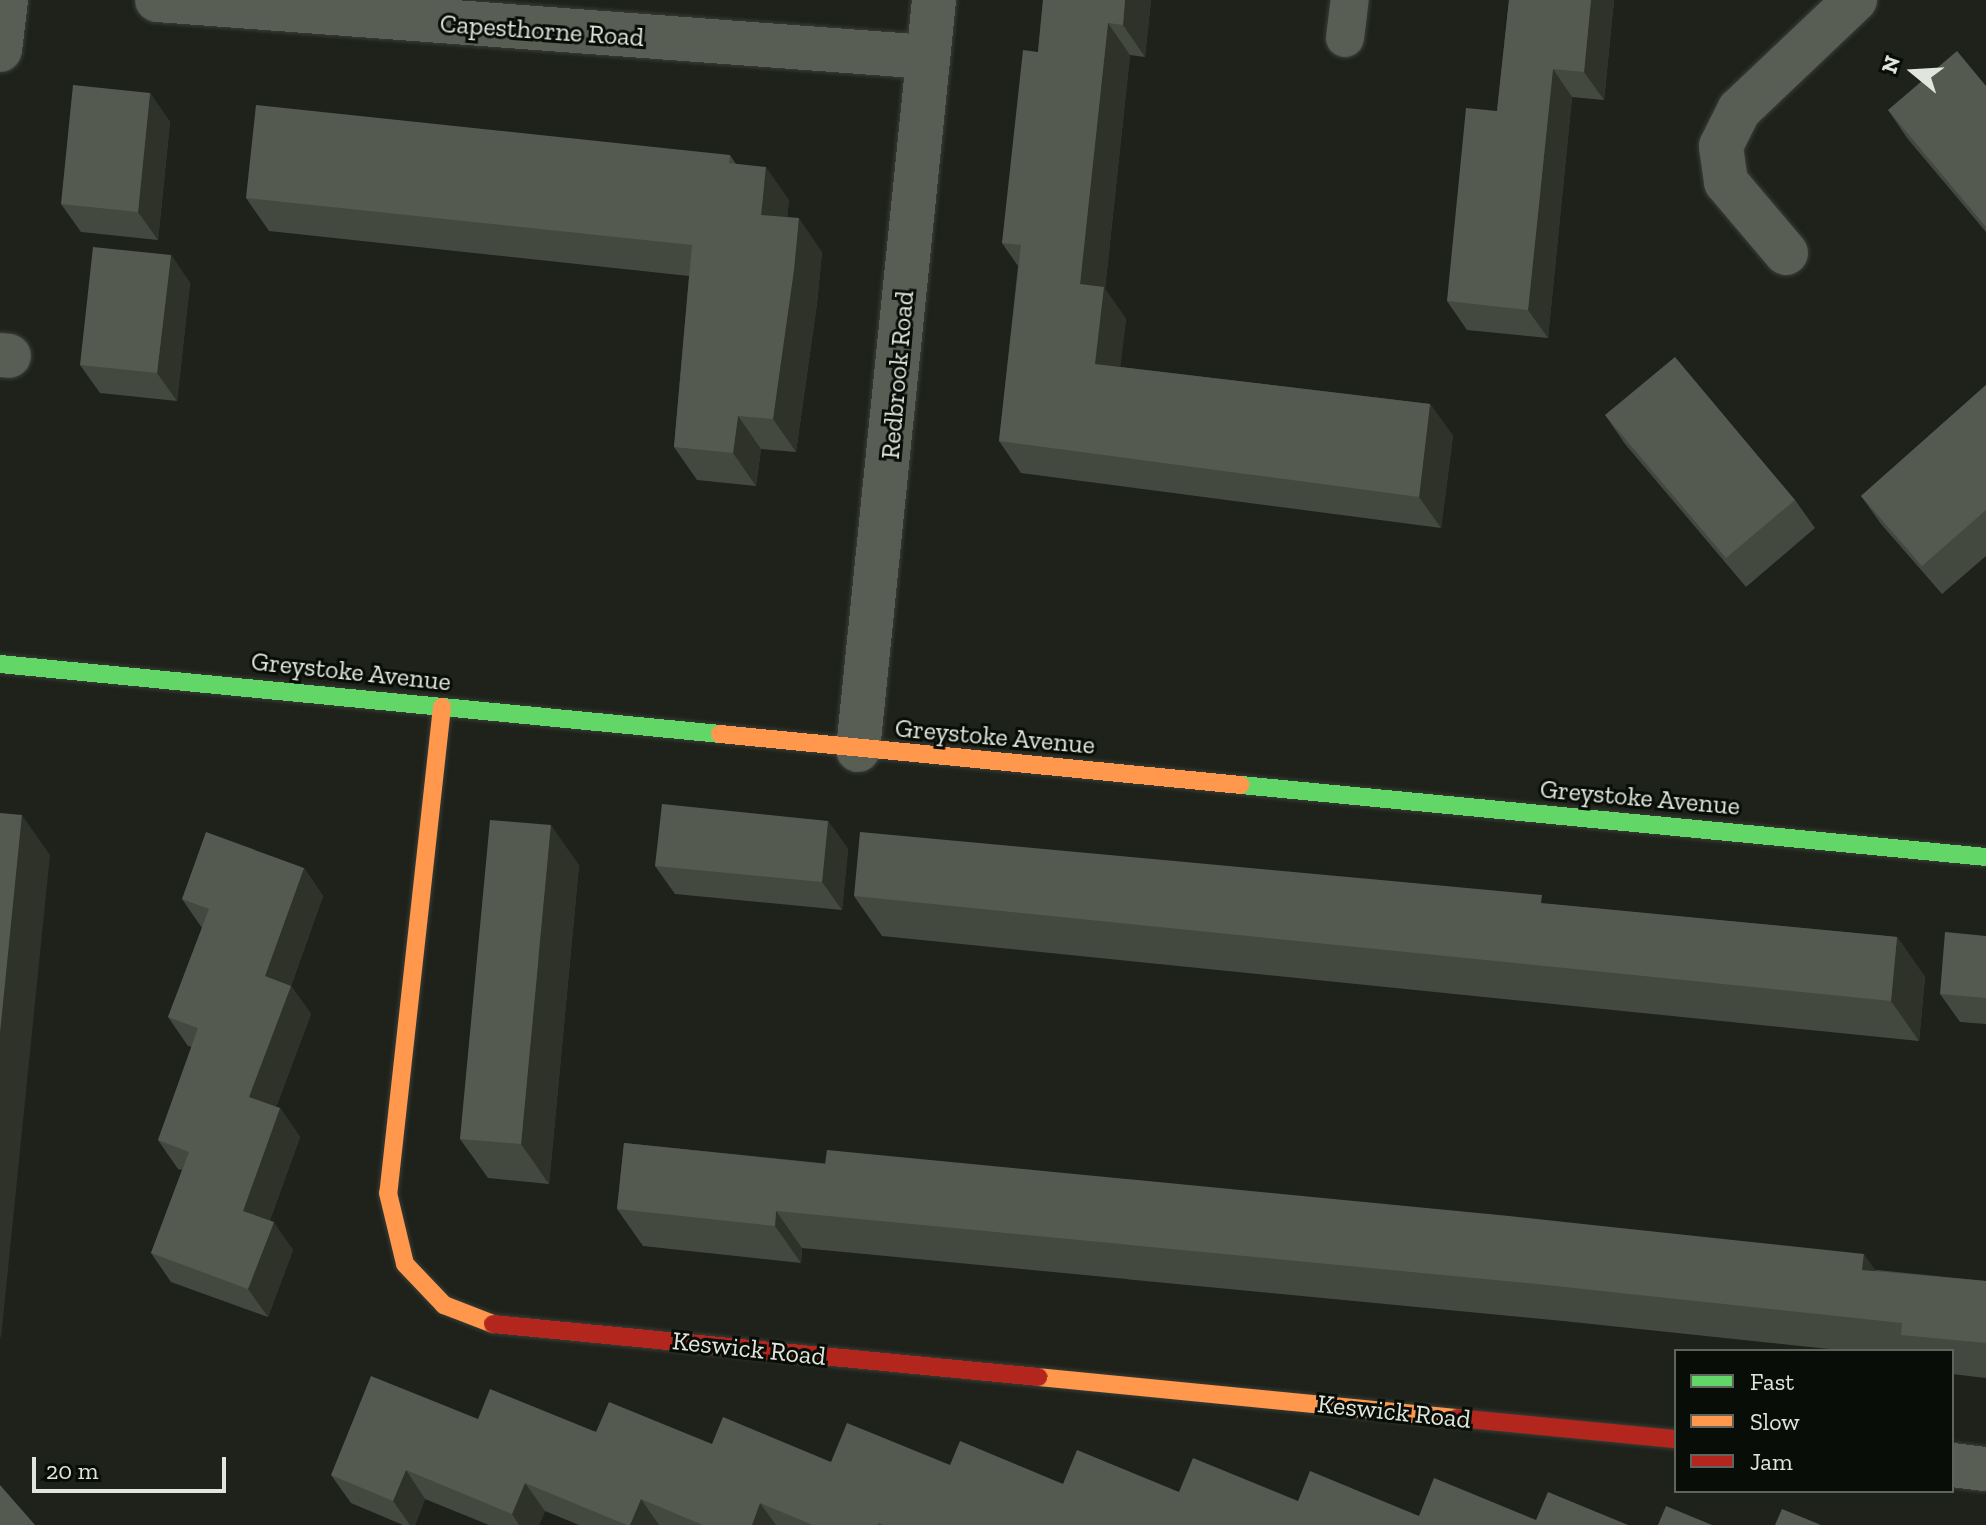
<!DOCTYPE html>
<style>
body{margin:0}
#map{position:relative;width:1986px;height:1525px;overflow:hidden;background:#1e221a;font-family:"Zilla Slab",serif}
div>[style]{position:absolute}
.roads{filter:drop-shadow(0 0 2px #393d36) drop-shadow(0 0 2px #393d36)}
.lane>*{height:38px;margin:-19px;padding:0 19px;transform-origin:19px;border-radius:19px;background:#585e53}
.street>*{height:44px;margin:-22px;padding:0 22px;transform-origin:22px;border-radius:22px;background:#585e53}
.fast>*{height:18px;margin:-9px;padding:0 9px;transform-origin:9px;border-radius:9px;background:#63d668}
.slow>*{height:18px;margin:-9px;padding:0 9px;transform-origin:9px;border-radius:9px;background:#ff974d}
.jam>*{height:18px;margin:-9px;padding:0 9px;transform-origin:9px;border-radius:9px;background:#b3261e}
.wall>*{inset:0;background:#44493f}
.shaded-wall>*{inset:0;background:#2e3229}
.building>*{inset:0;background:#555a50}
span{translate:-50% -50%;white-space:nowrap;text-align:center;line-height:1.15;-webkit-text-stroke:6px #090d07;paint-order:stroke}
.street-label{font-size:26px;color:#e1e6dd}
.legend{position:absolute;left:1674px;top:1349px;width:280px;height:144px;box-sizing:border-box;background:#090d07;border:2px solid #5f645d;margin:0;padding:10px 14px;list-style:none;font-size:24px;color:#e1e6dd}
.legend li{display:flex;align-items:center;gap:16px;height:40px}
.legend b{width:40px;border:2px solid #5f645d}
.north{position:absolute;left:1874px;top:32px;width:80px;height:80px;-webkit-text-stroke:6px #090d07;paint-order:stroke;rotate:288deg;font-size:22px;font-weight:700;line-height:32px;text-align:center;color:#e1e6dd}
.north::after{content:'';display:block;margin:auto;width:28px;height:36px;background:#e1e6dd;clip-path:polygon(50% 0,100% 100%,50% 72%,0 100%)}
.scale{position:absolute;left:32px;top:1457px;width:194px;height:36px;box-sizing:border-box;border:4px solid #e1e6dd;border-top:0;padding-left:10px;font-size:24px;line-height:28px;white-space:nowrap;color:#e1e6dd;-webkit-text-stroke:6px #090d07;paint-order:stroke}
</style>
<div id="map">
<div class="roads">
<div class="lane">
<i style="left:1345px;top:38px;width:38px;rotate:-83deg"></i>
</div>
<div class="street">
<i style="left:157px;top:0;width:772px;rotate:4.23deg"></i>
<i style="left:0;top:50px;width:50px;rotate:-83.2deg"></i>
<i style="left:1786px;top:253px;width:93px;rotate:-130.2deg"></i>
<i style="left:1726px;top:182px;width:36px;rotate:-98deg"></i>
<i style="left:1721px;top:146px;width:40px;rotate:-63.4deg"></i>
<i style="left:1739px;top:110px;width:160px;rotate:-43.5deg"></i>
<i style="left:0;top:355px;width:9px;rotate:6deg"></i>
<i style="left:858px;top:750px;width:754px;rotate:-84.21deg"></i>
<i style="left:1952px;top:1465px;width:34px;rotate:7deg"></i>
</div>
<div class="fast">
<i style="left:0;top:664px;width:723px;rotate:5.55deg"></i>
<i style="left:1241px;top:785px;width:748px;rotate:5.52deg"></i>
</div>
<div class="slow">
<i style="left:442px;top:707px;width:489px;rotate:96.3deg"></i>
<i style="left:388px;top:1193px;width:73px;rotate:76.5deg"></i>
<i style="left:405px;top:1264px;width:57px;rotate:46.4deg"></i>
<i style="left:444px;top:1305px;width:53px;rotate:21.2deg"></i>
<i style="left:720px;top:734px;width:523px;rotate:5.59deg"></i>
<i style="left:1038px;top:1377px;width:421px;rotate:5.6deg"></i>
</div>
<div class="jam">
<i style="left:493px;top:1324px;width:548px;rotate:5.55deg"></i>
<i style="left:1457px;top:1418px;width:220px;rotate:5.5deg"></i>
</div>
</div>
<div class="wall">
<i style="clip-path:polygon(1043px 0,1151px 0,1145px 57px,1130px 55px,1105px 289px,1126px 319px,1120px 367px,1430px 404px,1453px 436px,1441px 528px,1021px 473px,999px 441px,1018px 266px,1002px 243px,1038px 52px)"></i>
<i style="clip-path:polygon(1509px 0,1614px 0,1604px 100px,1572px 97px,1548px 338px,1467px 330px,1447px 301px,1497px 111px)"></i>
<i style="clip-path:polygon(1986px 86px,1986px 232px,1907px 138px,1888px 110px)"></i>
<i style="clip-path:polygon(150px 93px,170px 122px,158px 240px,81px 232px,61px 204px)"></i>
<i style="clip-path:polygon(730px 155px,736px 164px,789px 200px,787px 217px,822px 252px,817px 303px,796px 452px,761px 449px,756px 486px,697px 480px,674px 447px,689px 276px,269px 231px,246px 198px)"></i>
<i style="clip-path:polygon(171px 255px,190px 283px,177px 401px,100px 393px,80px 365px)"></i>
<i style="clip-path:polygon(1986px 385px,1986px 556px,1942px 594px,1881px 524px,1861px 496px)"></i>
<i style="clip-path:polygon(1605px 415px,1795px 500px,1815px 528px,1746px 587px,1625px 444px)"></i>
<i style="clip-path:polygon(828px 821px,848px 849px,842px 910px,675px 894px,655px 866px)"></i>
<i style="clip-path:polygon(579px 865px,549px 1184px,488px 1178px,460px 1139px)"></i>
<i style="clip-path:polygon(304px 868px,323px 896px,291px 986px,311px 1014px,276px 1107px,280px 1108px,300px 1137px,270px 1220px,293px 1250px,268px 1317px,171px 1282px,151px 1253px,182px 1170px,178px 1169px,158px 1140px,192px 1047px,188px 1046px,168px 1017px,202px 928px,182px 899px)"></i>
<i style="clip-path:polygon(854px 896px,1548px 904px,1897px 937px,1925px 977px,1919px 1041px,882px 936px)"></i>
<i style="clip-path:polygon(1986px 936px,1986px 1024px,1960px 1022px,1940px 994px)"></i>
<i style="clip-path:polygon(624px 1143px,1986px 1281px,1986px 1378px,1952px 1374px,1952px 1351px,1848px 1351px,1563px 1321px,802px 1248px,801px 1263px,643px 1246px,617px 1209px)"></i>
<i style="clip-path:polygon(478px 1419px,712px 1444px,831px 1462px,950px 1465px,1063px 1484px,1298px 1501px,1419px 1516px,1628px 1525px,579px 1525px,545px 1511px,539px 1525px,489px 1525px,425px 1499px,415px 1525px,403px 1525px,351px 1503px,331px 1475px)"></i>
</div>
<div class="shaded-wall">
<i style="clip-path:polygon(1125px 0,1151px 0,1145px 57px,1123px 25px)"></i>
<i style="clip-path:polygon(1591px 0,1614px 0,1604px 100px,1584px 72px)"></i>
<i style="clip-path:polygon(1108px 23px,1130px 55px,1105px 289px,1126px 319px,1117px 395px,1095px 364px,1080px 284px)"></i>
<i style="clip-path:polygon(1553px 69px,1572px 97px,1548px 338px,1528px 310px)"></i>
<i style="clip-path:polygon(150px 93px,170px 122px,158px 240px,138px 212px)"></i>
<i style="clip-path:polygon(766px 167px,789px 200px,784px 248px,761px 215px)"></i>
<i style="clip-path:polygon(799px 218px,822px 252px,817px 303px,796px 452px,773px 419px)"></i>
<i style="clip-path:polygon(171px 255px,190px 283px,177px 401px,157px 373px)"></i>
<i style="clip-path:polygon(1430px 404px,1453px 436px,1441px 528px,1419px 497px)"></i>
<i style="clip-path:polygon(738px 416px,761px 449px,756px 486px,733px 453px)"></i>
<i style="clip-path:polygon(22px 815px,50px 855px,1px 1338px,0 1336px,0 1034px)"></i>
<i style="clip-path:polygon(828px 821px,848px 849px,842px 910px,822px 882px)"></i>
<i style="clip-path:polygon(551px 825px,579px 865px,549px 1184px,521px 1144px)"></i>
<i style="clip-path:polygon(304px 868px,323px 896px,287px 997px,291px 986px,311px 1014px,269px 1126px,249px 1097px,265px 976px)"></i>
<i style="clip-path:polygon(1897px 937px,1925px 977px,1919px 1041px,1891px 1001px)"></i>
<i style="clip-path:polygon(280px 1108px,300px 1137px,263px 1239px,243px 1211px)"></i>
<i style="clip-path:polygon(776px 1211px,802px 1248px,801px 1263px,775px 1226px)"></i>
<i style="clip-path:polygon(274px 1222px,293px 1250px,268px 1317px,248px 1289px)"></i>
<i style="clip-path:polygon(1864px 1254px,1890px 1291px,1862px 1270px)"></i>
<i style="clip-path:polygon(406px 1470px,425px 1499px,415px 1525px,410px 1525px,393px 1501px)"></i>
<i style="clip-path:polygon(525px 1483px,545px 1511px,539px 1525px,519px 1525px,512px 1514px)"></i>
<i style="clip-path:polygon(641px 1499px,659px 1525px,630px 1525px)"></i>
<i style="clip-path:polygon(760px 1503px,776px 1525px,752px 1525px)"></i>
</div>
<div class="building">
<i style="clip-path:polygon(1043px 0,1125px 0,1123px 25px,1108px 23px,1080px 284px,1104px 287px,1095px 364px,1430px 404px,1419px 497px,999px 441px,1021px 245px,1002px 243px,1023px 50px,1038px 52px)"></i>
<i style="clip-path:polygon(1509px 0,1591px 0,1584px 72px,1553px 69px,1528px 310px,1447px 301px,1466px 108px,1497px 111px)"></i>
<i style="clip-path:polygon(1957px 51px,1986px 86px,1986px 227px,1888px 110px)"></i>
<i style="clip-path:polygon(73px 85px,150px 93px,138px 212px,61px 204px)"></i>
<i style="clip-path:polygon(256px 105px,730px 155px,729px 163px,766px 167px,761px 215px,799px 218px,794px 270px,773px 419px,738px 416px,733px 453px,674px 447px,692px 245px,246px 198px)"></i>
<i style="clip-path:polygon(93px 247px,171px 255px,157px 373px,80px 365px)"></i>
<i style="clip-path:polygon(1675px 357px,1795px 500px,1726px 558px,1605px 415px)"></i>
<i style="clip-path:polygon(1986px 385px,1986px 510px,1922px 566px,1861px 496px)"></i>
<i style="clip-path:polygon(662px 804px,828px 821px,822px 882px,655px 866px)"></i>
<i style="clip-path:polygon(0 813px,22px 815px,0 1034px)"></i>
<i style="clip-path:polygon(490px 820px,551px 825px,521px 1144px,460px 1139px)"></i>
<i style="clip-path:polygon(206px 832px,304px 868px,265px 976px,291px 986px,249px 1097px,280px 1108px,243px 1211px,274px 1222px,248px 1289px,151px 1253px,189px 1152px,158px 1140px,198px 1028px,168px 1017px,209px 909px,182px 899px)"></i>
<i style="clip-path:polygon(860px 832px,1542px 895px,1541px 903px,1897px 937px,1891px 1001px,854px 896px)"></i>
<i style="clip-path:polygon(1945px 932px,1986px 936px,1986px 998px,1940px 994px)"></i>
<i style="clip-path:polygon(624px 1143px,825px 1164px,827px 1150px,1509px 1216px,1864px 1254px,1862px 1270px,1986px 1281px,1986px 1343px,1901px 1335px,1902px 1323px,1537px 1284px,776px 1211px,775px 1226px,617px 1209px)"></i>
<i style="clip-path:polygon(371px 1376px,478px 1419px,490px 1389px,596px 1432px,609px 1402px,712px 1444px,723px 1417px,831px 1462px,847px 1423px,950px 1465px,960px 1441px,1063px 1484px,1077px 1450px,1179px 1492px,1193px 1458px,1298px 1501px,1310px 1471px,1419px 1516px,1434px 1478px,1536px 1520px,1548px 1492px,1628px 1525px,883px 1525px,879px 1523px,878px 1525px,813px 1525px,760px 1503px,752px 1525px,703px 1525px,641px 1499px,630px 1525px,627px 1525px,525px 1483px,512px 1514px,406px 1470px,393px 1501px,331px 1475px)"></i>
<i style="clip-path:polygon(0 1485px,35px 1525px,0 1525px)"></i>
<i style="clip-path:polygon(1666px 1506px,1712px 1525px,1658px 1525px)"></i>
<i style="clip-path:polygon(1782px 1509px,1821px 1525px,1775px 1525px)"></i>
</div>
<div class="street-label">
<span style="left:542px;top:31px;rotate:4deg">Capesthorne Road</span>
<span style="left:898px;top:375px;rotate:-85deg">Redbrook Road</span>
<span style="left:351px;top:672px;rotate:6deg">Greystoke Avenue</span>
<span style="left:995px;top:737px;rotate:5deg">Greystoke Avenue</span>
<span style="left:1640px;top:798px;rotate:5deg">Greystoke Avenue</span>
<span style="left:749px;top:1349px;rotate:6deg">Keswick Road</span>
<span style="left:1394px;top:1412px;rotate:6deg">Keswick Road</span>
</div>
<ul class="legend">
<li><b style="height:10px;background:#63d668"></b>Fast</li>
<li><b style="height:10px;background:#ff974d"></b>Slow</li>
<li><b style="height:10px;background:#b3261e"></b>Jam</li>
</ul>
<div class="north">N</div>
<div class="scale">20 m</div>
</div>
